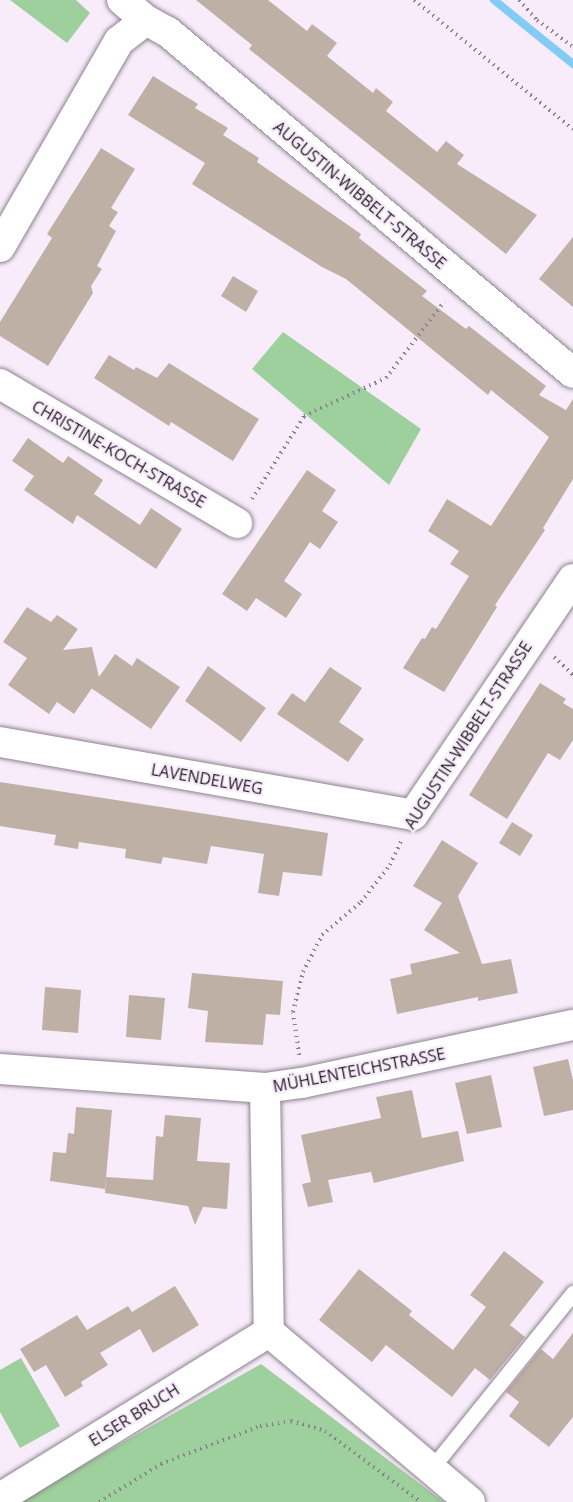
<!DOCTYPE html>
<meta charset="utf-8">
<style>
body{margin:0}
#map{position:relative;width:573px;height:1502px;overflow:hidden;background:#f8ecfb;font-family:"Open Sans",sans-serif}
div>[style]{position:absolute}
.green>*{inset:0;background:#9dd09d}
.stream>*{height:8px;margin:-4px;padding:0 4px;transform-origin:4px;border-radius:4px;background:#81cbf4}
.building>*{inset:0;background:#bfb0a5}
.path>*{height:4px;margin-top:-2px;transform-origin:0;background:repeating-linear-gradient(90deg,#89818b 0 1.5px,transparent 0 6px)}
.roads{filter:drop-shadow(0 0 2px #8d828f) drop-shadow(0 0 2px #8d828f)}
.service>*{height:15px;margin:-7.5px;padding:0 7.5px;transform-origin:7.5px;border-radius:7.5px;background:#fff}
.minor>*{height:30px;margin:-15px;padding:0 15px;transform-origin:15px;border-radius:15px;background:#fff}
span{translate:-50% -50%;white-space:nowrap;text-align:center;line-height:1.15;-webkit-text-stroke:4.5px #f8ecfb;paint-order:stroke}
.street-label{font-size:16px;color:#231e24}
</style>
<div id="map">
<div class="green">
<i style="clip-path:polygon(10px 0,76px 0,90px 13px,67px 43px)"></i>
<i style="clip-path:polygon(283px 332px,421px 429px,389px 485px,252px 369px)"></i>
<i style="clip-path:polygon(21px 1358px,60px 1426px,20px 1448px,0 1412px,0 1370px)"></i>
<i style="clip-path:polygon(261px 1364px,444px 1502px,18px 1502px)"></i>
</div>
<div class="stream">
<i style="left:494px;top:0;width:102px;rotate:39deg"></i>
</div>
<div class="building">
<i style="clip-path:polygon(196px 0,268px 0,307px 31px,312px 24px,337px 43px,327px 56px,373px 93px,376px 88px,393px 102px,386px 111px,437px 152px,446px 141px,464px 155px,457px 164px,537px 215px,506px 254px,249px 49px,252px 45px)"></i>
<i style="clip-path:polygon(153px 76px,198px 104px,195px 108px,228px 128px,223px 135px,259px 158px,257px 162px,361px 234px,359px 238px,427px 291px,422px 296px,466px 329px,469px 326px,546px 386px,539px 395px,566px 410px,573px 399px,573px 479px,543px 528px,545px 530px,495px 605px,497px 607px,444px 692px,403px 668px,422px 638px,425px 639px,432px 627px,436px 629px,469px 576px,450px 564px,459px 551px,428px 531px,447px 499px,491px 526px,549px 437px,491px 390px,488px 395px,346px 279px,322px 267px,192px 184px,205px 163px,128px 115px)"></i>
<i style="clip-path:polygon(101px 148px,135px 169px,111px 208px,118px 212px,109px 226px,116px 231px,97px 266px,102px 269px,91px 286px,93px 293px,48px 366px,0 336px,0 322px,52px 238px,47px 234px)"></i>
<i style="clip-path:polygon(573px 237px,573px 307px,539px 279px)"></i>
<i style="clip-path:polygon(233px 276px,258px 291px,246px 312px,221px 296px)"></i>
<i style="clip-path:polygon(109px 355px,134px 370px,136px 367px,157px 378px,169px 363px,259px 419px,233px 461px,171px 422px,169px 426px,94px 378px)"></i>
<i style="clip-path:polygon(28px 438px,63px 463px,68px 456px,103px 480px,94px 494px,140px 525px,151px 508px,182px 529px,156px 569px,77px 515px,73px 524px,24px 490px,34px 476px,12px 461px)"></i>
<i style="clip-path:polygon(307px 470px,336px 490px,322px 511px,338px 522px,320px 549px,310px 542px,284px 581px,302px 594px,286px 618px,256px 598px,247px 611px,222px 594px)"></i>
<i style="clip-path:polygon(27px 607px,51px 622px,57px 615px,78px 629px,63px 650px,92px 647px,99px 677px,115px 654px,132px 666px,137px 658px,180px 687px,151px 729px,91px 688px,99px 678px,74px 714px,57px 702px,49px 714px,8px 685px,27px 658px,3px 642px)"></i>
<i style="clip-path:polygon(208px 666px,266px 708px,241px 742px,185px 701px)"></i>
<i style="clip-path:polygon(330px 667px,362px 688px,339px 722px,364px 739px,348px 762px,277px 714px,292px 693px,305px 702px)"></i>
<i style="clip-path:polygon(540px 683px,566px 699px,563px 703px,573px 709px,573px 740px,560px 760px,548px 753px,507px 819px,469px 795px)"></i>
<i style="clip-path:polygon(0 782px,328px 833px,322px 876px,283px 872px,279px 896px,258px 893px,264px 854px,211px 846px,207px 864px,163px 857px,161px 864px,125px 858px,126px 849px,79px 842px,78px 849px,54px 845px,56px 835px,0 826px)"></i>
<i style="clip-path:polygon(512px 822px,533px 835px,520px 856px,499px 843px)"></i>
<i style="clip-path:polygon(442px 840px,478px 863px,458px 896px,482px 964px,511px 959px,518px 993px,478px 1001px,478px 997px,397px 1014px,390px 979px,412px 974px,410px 964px,460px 953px,424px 930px,442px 903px,413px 886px)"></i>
<i style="clip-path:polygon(192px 973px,283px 981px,280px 1015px,266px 1014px,263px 1045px,205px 1042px,208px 1011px,188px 1008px)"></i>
<i style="clip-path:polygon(45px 987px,81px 990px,78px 1033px,42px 1030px)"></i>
<i style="clip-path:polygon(129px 995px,165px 998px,161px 1040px,126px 1037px)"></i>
<i style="clip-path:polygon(568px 1059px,573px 1080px,573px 1110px,544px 1116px,533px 1067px)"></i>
<i style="clip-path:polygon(491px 1075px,502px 1127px,467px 1134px,455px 1083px)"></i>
<i style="clip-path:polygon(412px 1090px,422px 1138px,458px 1131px,464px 1161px,374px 1183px,371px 1172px,328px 1180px,333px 1202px,308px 1207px,302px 1184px,311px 1182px,301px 1135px,381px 1118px,376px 1097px)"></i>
<i style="clip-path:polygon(76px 1107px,112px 1110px,105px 1189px,50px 1181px,53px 1152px,66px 1153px,68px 1133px,74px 1134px)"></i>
<i style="clip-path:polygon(165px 1115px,201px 1118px,197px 1161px,230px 1163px,227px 1209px,203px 1207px,195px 1225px,188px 1206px,105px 1193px,106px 1177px,153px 1180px,156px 1136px,163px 1137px)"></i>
<i style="clip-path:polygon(504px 1251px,544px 1282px,510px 1325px,525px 1337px,490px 1380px,475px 1368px,452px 1397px,386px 1345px,372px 1362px,319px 1320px,359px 1269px,412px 1311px,409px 1315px,453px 1350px,486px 1307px,470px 1295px)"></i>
<i style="clip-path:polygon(175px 1286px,199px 1325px,153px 1353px,140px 1329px,100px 1353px,108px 1365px,81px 1382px,83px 1386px,65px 1397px,46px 1365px,34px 1372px,20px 1349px,77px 1315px,87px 1330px,128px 1306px,132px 1312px)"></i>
<i style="clip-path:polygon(573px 1333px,573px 1417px,549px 1447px,509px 1416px,519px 1402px,506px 1392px,541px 1349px,553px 1359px)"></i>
</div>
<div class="path">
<i style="left:414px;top:0;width:205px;rotate:39.1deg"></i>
<i style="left:519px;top:0;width:27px;rotate:48deg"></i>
<i style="left:537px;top:20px;width:45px;rotate:36.9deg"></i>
<i style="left:252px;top:499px;width:98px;rotate:-57.9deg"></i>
<i style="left:304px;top:416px;width:90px;rotate:-24.9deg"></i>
<i style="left:386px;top:378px;width:96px;rotate:-52.7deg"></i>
<i style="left:554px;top:657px;width:26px;rotate:43deg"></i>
<i style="left:299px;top:1055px;width:43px;rotate:-97.9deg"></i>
<i style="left:293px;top:1012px;width:41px;rotate:-76deg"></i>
<i style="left:303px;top:972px;width:42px;rotate:-62.8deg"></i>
<i style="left:322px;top:935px;width:51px;rotate:-40.2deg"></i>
<i style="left:361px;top:902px;width:47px;rotate:-51.9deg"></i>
<i style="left:390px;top:865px;width:26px;rotate:-65deg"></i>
<i style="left:99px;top:1502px;width:73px;rotate:-31.5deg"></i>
<i style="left:161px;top:1464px;width:106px;rotate:-21deg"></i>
<i style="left:260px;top:1426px;width:31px;rotate:-9deg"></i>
<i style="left:291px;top:1421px;width:35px;rotate:16deg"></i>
<i style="left:325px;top:1431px;width:119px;rotate:36.5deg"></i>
</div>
<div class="roads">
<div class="service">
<i style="left:430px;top:1470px;width:228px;rotate:-51.1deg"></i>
</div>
<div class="minor">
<i style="left:122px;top:0;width:31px;rotate:40deg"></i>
<i style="left:146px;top:20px;width:25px;rotate:29deg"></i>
<i style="left:168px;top:32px;width:529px;rotate:40.1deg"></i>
<i style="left:0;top:247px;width:238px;rotate:-60deg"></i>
<i style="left:119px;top:41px;width:34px;rotate:-38deg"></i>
<i style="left:0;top:384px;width:275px;rotate:30.4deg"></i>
<i style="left:0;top:742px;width:419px;rotate:10deg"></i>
<i style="left:413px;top:815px;width:285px;rotate:-55.9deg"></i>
<i style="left:0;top:1069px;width:266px;rotate:4.1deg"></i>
<i style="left:265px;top:1088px;width:37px;rotate:-8deg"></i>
<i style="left:302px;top:1083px;width:277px;rotate:-12.1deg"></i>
<i style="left:265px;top:1088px;width:244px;rotate:89.1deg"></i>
<i style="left:269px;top:1332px;width:263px;rotate:40.2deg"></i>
<i style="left:0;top:1498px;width:316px;rotate:-31.7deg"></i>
</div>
</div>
<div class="street-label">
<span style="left:360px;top:195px;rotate:40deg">AUGUSTIN-WIBBELT-STRASSE</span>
<span style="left:119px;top:454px;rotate:30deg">CHRISTINE-KOCH-STRASSE</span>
<span style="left:468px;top:735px;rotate:-57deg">AUGUSTIN-WIBBELT-STRASSE</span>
<span style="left:207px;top:779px;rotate:10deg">LAVENDELWEG</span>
<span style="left:359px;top:1070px;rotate:-11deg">MÜHLENTEICHSTRASSE</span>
<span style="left:134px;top:1415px;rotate:-32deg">ELSER BRUCH</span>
</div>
</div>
